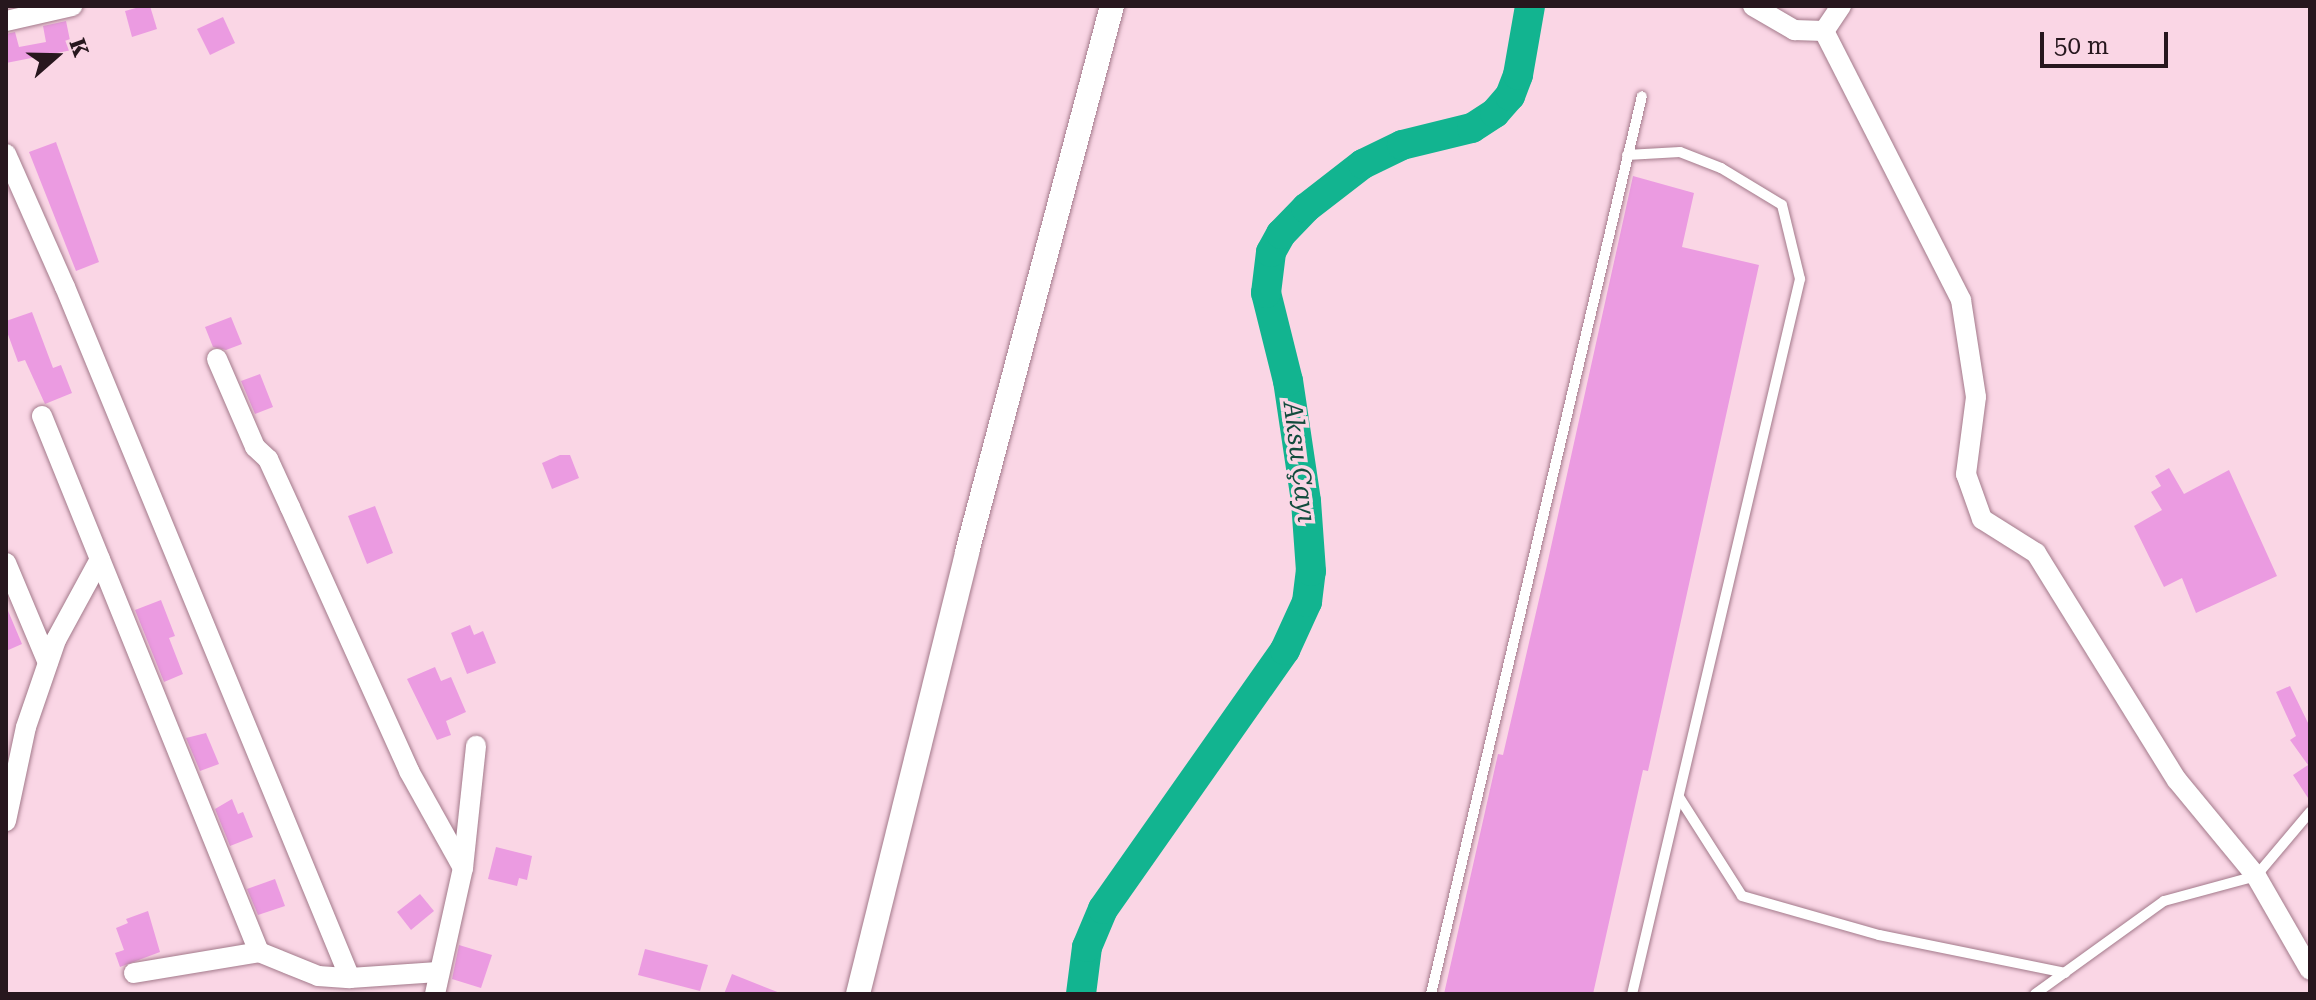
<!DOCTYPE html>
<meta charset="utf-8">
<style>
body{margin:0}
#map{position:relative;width:2316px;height:1000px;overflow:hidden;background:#fad6e5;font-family:"Roboto Serif",serif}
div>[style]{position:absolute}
.river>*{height:30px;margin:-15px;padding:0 15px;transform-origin:15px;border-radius:15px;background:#12b490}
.building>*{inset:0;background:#eb9be1}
.roads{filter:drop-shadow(0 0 2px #a37a8b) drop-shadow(0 0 2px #a37a8b)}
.service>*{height:10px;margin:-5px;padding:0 5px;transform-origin:5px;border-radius:5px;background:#fff}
.minor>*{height:20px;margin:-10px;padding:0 10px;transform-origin:10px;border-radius:10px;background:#fff}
.tertiary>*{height:24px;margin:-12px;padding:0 12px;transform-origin:12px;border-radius:12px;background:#fff}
span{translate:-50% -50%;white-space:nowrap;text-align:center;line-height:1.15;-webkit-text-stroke:7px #fad6e5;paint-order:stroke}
.water-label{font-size:26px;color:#124c3d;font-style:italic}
.frame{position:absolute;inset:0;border:8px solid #27171e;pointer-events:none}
.north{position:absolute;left:16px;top:16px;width:80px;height:80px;-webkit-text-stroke:6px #fad6e5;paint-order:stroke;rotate:70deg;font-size:22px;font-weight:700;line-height:32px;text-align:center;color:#27171e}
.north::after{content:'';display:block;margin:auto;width:28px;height:36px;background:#27171e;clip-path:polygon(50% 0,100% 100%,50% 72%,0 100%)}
.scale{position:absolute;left:2040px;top:32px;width:128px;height:36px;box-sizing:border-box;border:4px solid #27171e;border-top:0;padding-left:10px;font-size:24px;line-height:28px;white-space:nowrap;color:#27171e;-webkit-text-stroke:6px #fad6e5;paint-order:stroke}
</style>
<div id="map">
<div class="river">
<i style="left:1081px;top:994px;width:47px;rotate:-82.7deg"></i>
<i style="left:1087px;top:947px;width:41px;rotate:-67.2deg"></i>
<i style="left:1103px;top:909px;width:317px;rotate:-54.9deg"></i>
<i style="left:1285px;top:650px;width:53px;rotate:-65.4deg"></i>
<i style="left:1307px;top:602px;width:31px;rotate:-83deg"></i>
<i style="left:1311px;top:571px;width:70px;rotate:-94.1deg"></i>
<i style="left:1306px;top:501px;width:121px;rotate:-98.5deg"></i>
<i style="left:1288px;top:381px;width:91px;rotate:-104deg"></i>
<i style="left:1266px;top:293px;width:41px;rotate:-83deg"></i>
<i style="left:1271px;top:252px;width:21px;rotate:-61deg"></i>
<i style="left:1281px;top:234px;width:36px;rotate:-46deg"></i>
<i style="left:1306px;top:208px;width:72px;rotate:-37.7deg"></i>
<i style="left:1363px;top:164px;width:43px;rotate:-26deg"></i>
<i style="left:1402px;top:145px;width:72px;rotate:-13.7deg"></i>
<i style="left:1472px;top:128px;width:27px;rotate:-33deg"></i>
<i style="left:1495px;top:113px;width:23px;rotate:-49deg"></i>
<i style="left:1510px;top:96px;width:22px;rotate:-69deg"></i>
<i style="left:1518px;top:75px;width:70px;rotate:-80.1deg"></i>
</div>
<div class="building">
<i style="clip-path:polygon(143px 6px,150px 6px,157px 29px,132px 37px,125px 11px)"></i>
<i style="clip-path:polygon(223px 17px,235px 43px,210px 55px,197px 29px)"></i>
<i style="clip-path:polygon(66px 21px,72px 50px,6px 63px,6px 34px,15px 32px,19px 47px,46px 42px,43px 26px)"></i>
<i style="clip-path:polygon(56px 142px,99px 262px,76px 271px,29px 152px)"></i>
<i style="clip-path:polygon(1633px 176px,1694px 193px,1682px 247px,1759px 265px,1648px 771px,1643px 770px,1593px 994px,1444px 994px,1498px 754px,1503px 755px,1547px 565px)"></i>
<i style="clip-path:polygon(32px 312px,53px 368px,61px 365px,72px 393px,45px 404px,25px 360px,18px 362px,6px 329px,6px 321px)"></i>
<i style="clip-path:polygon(231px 317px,242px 344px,226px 350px,213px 347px,205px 327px)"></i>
<i style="clip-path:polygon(260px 374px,273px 407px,255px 414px,241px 381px)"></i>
<i style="clip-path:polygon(560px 455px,570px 455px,579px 478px,552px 489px,542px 463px)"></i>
<i style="clip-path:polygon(2169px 468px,2184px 494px,2229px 470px,2277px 576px,2196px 613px,2182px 578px,2164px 587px,2134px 526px,2162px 510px,2151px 492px,2161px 486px,2155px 476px)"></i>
<i style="clip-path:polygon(375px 506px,393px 553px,367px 564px,348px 516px)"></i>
<i style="clip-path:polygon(161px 600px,175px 636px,169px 638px,183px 674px,164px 682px,135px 610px)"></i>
<i style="clip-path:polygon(6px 606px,22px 644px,6px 651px)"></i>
<i style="clip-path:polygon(470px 625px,474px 635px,483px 631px,496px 663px,467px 674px,451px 633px)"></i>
<i style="clip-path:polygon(435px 667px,441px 681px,451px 677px,466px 712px,446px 721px,451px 735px,437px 740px,407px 679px)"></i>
<i style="clip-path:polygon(2290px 686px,2310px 727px,2310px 801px,2293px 775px,2308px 765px,2290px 740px,2296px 736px,2276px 692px)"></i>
<i style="clip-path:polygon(206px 733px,219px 764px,200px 771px,186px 738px)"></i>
<i style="clip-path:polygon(232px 799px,238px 814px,243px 812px,253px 837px,230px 846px,215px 809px)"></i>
<i style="clip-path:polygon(496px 847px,532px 856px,527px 880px,519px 878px,517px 886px,488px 879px)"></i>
<i style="clip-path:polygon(275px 879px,285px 906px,258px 915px,247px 889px)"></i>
<i style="clip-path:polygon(420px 894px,434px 911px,411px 930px,397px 912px)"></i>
<i style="clip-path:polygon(148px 911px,160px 952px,120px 967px,115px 953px,124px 950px,116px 928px,128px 923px,126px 919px)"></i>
<i style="clip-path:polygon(459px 945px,492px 955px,481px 988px,452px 979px)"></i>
<i style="clip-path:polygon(645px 949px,708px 965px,700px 991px,638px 975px)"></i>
<i style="clip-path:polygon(732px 974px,780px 993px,780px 994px,724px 994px)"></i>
</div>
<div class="roads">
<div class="service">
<i style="left:1627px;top:155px;width:53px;rotate:-3.2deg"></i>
<i style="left:1680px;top:152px;width:44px;rotate:21.3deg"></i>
<i style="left:1721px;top:168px;width:71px;rotate:31.2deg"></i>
<i style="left:1782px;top:205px;width:76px;rotate:76.3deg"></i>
<i style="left:1800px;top:279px;width:734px;rotate:103.22deg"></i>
<i style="left:1679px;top:797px;width:117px;rotate:57.5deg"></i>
<i style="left:1742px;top:896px;width:142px;rotate:15.9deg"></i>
<i style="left:1879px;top:935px;width:190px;rotate:11.5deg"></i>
<i style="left:1431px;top:994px;width:922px;rotate:-76.78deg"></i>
<i style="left:2035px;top:994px;width:159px;rotate:-35.8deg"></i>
<i style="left:2164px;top:901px;width:95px;rotate:-15.2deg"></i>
<i style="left:2256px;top:876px;width:84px;rotate:-49.8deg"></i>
</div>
<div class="minor">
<i style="left:1753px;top:6px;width:48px;rotate:30.3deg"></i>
<i style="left:1794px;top:30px;width:30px;rotate:2deg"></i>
<i style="left:1841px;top:6px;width:30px;rotate:124deg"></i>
<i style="left:1824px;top:31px;width:302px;rotate:63deg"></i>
<i style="left:1961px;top:300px;width:98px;rotate:81.2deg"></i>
<i style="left:1976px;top:397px;width:78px;rotate:97.4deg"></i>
<i style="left:1966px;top:474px;width:48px;rotate:70.4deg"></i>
<i style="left:1982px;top:519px;width:64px;rotate:32.2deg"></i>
<i style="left:2036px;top:553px;width:267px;rotate:58.2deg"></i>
<i style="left:2177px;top:780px;width:124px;rotate:50.5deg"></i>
<i style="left:2256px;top:876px;width:108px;rotate:60.1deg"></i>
<i style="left:6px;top:21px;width:68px;rotate:-12.8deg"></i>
<i style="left:6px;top:154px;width:145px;rotate:66.1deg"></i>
<i style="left:65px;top:287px;width:747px;rotate:67.59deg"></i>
<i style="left:217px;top:359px;width:96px;rotate:66.6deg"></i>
<i style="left:255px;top:447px;width:18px;rotate:43deg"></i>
<i style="left:268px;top:459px;width:53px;rotate:65.4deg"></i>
<i style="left:290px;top:507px;width:290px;rotate:65.7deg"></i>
<i style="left:409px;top:771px;width:111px;rotate:60.9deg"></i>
<i style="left:42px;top:416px;width:578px;rotate:67.96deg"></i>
<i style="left:6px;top:563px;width:108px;rotate:67.2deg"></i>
<i style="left:6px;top:821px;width:96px;rotate:-78deg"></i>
<i style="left:26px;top:727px;width:92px;rotate:-71deg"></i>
<i style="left:56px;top:640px;width:92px;rotate:-61.5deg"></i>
<i style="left:134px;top:973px;width:127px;rotate:-9.5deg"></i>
<i style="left:259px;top:952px;width:64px;rotate:22.1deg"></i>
<i style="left:318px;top:976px;width:32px;rotate:4deg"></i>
<i style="left:350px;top:978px;width:88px;rotate:-3.9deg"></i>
<i style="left:435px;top:994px;width:129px;rotate:-77.5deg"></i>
<i style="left:463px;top:868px;width:123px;rotate:-83.9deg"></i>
</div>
<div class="tertiary">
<i style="left:858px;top:994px;width:455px;rotate:-76.1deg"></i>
<i style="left:967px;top:552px;width:565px;rotate:-75.13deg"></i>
</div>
</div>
<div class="water-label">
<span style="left:1299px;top:462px;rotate:83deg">Aksu Çayı</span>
</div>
<div class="frame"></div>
<div class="north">K</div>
<div class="scale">50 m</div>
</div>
